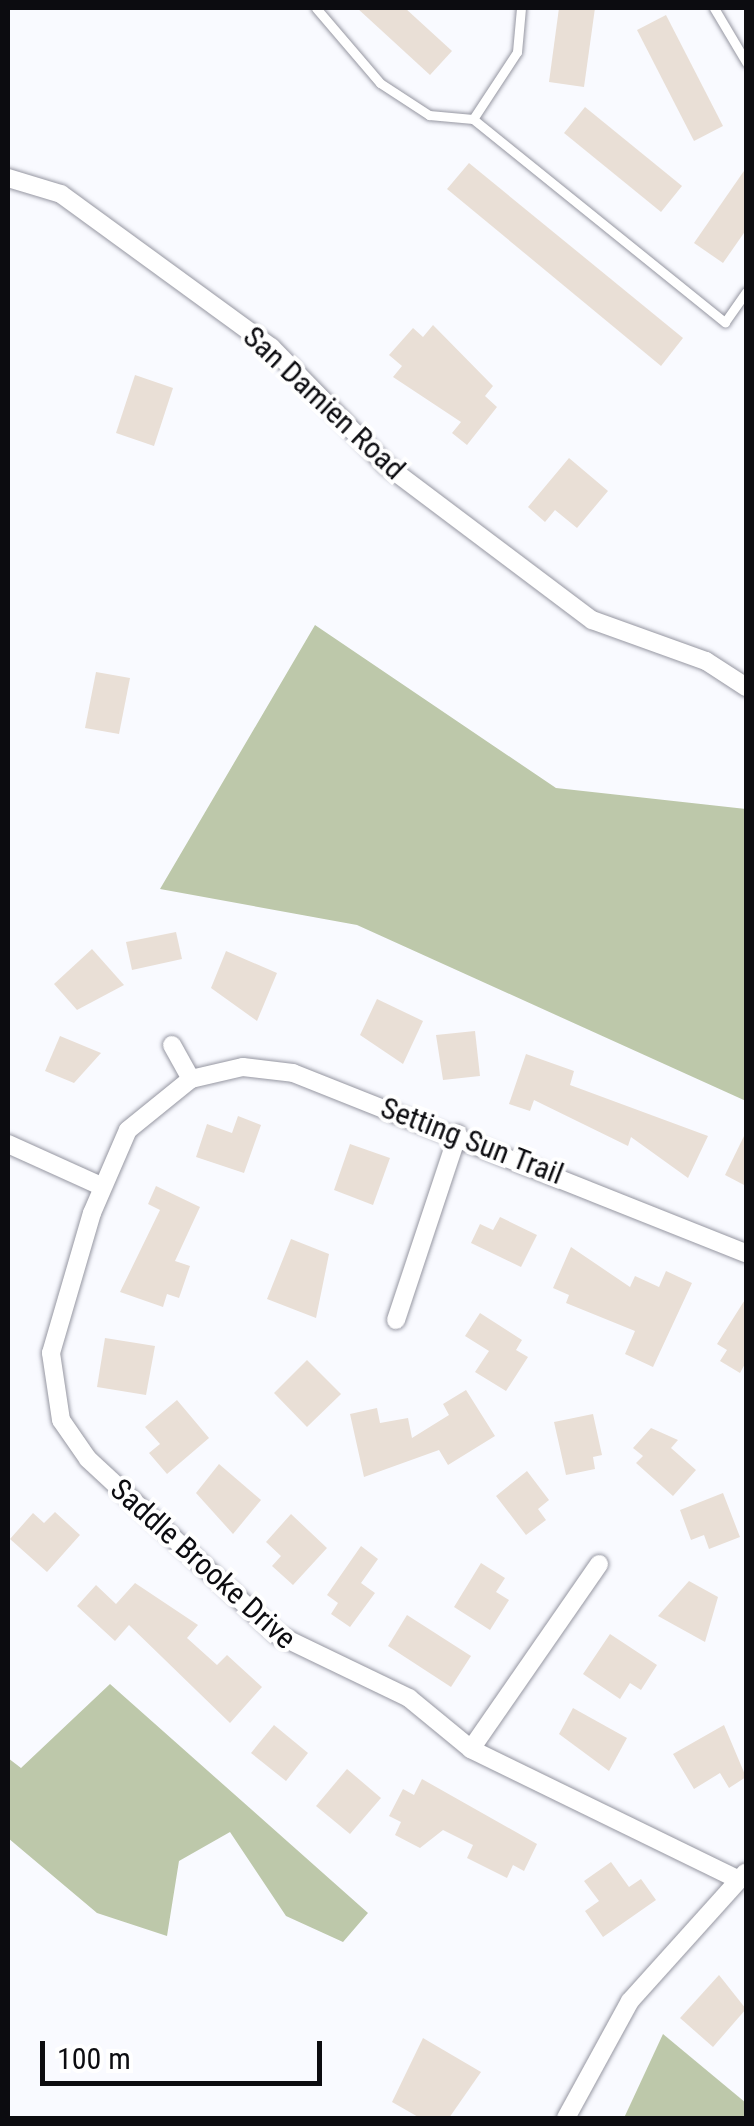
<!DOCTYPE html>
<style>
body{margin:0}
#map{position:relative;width:754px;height:2126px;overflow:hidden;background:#f9faff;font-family:"Roboto Condensed",sans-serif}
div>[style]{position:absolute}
.forest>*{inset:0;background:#bdc8aa}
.building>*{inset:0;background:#e9dfd6}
.roads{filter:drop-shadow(0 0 2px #9697a2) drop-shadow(0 0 2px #9697a2)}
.lane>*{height:9px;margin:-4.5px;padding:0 4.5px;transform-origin:4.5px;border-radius:4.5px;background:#fff}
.street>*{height:18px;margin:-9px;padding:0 9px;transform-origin:9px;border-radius:9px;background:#fff}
span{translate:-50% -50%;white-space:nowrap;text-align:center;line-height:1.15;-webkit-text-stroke:8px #fff;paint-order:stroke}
.street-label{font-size:30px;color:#0c0c10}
.frame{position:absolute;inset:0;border:10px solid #0c0c10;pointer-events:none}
.scale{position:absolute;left:40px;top:2041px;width:282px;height:45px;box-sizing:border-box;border:5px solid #0c0c10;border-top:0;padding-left:12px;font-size:30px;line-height:35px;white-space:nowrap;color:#0c0c10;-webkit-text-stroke:8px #fff;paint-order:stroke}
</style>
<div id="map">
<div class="forest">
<i style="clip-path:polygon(315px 625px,556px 788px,746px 809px,746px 1101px,357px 925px,160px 889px)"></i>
<i style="clip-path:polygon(110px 1684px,368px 1913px,343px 1942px,286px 1916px,230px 1832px,179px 1861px,167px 1936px,97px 1913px,8px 1838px,8px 1758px,21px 1768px)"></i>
<i style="clip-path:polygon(663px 2034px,746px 2103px,746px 2118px,624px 2118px)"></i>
</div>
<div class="building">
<i style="clip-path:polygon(357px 8px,405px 8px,452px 51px,430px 75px)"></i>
<i style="clip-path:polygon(559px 8px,595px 8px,584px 87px,549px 82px)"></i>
<i style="clip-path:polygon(666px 15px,723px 126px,694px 141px,637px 30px)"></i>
<i style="clip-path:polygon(585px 107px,682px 186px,661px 212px,564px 133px)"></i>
<i style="clip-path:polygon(469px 163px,683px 338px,661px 366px,447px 189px)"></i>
<i style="clip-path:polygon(746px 168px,746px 230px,723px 263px,694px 243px)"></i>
<i style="clip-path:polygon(433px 325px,493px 386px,485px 396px,497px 407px,467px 445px,452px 433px,461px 422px,393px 377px,402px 366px,389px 355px,413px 328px,423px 337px)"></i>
<i style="clip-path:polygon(135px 375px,173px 388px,154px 446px,116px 433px)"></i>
<i style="clip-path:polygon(569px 458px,608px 491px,577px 528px,555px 510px,545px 522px,528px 507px)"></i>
<i style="clip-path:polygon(96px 672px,130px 678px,119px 734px,85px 728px)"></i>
<i style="clip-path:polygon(176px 932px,182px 959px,132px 970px,126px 942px)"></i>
<i style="clip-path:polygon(92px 949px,124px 985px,77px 1010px,54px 984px)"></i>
<i style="clip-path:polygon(226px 951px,277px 973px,257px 1021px,211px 988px)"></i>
<i style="clip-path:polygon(377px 999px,423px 1021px,403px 1064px,360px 1035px)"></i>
<i style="clip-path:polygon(475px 1031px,480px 1076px,443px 1080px,436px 1035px)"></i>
<i style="clip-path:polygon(60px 1036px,101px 1053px,74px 1083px,45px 1071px)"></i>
<i style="clip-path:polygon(526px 1054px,574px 1071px,570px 1085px,708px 1136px,688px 1178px,631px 1137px,628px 1146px,534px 1100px,530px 1111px,509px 1104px)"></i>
<i style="clip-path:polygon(238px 1116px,261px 1125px,244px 1173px,196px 1157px,207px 1124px,232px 1133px)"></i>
<i style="clip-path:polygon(746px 1132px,746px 1186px,725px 1175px)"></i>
<i style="clip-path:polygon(350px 1144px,390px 1158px,373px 1205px,334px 1190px)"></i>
<i style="clip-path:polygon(156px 1186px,200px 1207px,175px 1261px,190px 1266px,179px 1298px,167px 1294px,163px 1307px,120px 1292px,160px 1210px,148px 1204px)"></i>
<i style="clip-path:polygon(500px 1217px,537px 1235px,521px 1267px,471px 1243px,480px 1224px,493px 1230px)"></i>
<i style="clip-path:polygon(291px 1239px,329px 1254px,316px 1318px,267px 1299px)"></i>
<i style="clip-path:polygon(571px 1247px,630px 1287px,635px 1276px,659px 1287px,666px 1271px,692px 1283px,653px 1367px,625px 1354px,635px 1331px,566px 1303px,569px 1295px,553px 1288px)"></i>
<i style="clip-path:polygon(746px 1298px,746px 1362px,740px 1373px,720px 1361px,727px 1350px,717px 1344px)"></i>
<i style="clip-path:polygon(480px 1313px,522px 1340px,516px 1350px,528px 1357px,506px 1391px,475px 1372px,489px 1351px,465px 1336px)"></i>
<i style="clip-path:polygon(105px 1338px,155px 1346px,146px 1395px,97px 1387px)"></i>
<i style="clip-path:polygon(307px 1360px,341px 1394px,307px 1427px,274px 1393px)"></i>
<i style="clip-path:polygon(466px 1390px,495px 1436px,448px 1465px,439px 1450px,364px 1477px,350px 1414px,377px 1408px,380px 1423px,408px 1418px,412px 1438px,449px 1415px,443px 1404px)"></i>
<i style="clip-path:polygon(177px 1400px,209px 1438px,167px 1474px,149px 1453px,160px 1444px,145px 1427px)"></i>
<i style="clip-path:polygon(593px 1414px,602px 1455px,593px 1457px,595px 1469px,566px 1475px,554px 1422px)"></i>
<i style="clip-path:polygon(651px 1428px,678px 1440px,671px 1448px,696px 1470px,673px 1496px,636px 1463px,643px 1456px,633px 1448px)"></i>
<i style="clip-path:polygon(219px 1464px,261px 1500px,233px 1534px,196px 1493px)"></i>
<i style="clip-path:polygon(527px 1471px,549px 1500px,538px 1509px,546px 1520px,526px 1535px,496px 1496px)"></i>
<i style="clip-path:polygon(723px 1493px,740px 1537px,709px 1549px,704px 1535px,691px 1540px,680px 1510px)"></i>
<i style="clip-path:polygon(55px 1512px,80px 1535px,47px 1572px,10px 1539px,33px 1513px,44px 1523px)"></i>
<i style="clip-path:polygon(291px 1514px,327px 1548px,293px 1585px,272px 1566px,281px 1556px,266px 1542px)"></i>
<i style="clip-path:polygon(361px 1546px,378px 1559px,361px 1583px,375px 1593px,350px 1627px,331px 1614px,338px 1603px,327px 1595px)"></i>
<i style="clip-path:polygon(481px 1563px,505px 1578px,496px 1592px,509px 1600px,490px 1630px,454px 1607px)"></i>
<i style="clip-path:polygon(689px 1581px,718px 1597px,705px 1642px,658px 1616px)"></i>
<i style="clip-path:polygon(135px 1583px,198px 1625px,187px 1638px,217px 1665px,227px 1655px,262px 1687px,230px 1723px,129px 1625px,115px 1641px,77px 1606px,96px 1585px,116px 1604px)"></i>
<i style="clip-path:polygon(407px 1615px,471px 1656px,451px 1687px,388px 1646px)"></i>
<i style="clip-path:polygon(610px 1634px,657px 1665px,641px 1690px,630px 1683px,620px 1699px,583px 1674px)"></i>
<i style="clip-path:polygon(573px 1708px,627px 1738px,609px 1771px,559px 1734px)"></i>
<i style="clip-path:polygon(274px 1725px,308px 1753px,286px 1781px,251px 1753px)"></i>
<i style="clip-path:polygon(724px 1725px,746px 1777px,729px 1788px,720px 1773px,694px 1789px,673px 1754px)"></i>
<i style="clip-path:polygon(347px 1769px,381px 1798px,350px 1834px,316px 1806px)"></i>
<i style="clip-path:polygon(422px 1779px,537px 1844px,524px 1871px,513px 1865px,507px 1878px,467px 1858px,473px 1845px,443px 1830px,420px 1848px,395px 1835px,401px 1822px,389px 1816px,403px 1789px,414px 1795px)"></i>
<i style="clip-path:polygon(611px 1862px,629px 1887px,641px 1879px,656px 1900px,603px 1937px,585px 1911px,599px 1901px,584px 1881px)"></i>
<i style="clip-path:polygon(719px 1975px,746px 2009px,713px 2047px,680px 2018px)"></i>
<i style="clip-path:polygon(423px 2038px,481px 2072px,449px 2118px,420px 2118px,392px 2102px)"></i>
</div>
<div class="roads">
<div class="lane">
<i style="left:316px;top:8px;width:99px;rotate:49.5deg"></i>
<i style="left:380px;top:83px;width:59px;rotate:33.1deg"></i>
<i style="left:429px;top:115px;width:44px;rotate:5.2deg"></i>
<i style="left:473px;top:119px;width:80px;rotate:-56.7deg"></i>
<i style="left:517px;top:52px;width:44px;rotate:-84.8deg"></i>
<i style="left:714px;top:8px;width:63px;rotate:59.3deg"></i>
<i style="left:473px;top:119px;width:324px;rotate:38.9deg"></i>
<i style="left:725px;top:322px;width:37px;rotate:-55deg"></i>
</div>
<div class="street">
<i style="left:8px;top:178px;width:55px;rotate:16.8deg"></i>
<i style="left:61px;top:194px;width:260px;rotate:36.1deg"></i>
<i style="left:271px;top:347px;width:165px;rotate:45.7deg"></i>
<i style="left:386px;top:465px;width:258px;rotate:37deg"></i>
<i style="left:592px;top:620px;width:121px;rotate:19.8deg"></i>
<i style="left:706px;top:661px;width:48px;rotate:33deg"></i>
<i style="left:172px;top:1045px;width:39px;rotate:61deg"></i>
<i style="left:8px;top:1144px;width:102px;rotate:24.3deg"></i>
<i style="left:396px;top:1320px;width:196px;rotate:-71.6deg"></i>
<i style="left:471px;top:1749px;width:225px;rotate:-55.3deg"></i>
<i style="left:739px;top:1880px;width:298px;rotate:-154deg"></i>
<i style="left:471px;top:1749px;width:80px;rotate:-140.6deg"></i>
<i style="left:409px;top:1698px;width:145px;rotate:-154.3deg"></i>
<i style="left:278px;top:1635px;width:259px;rotate:-137.2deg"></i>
<i style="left:88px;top:1459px;width:47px;rotate:-124.7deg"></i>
<i style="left:61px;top:1420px;width:68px;rotate:-98.5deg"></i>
<i style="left:51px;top:1353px;width:146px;rotate:-73.7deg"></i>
<i style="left:92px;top:1213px;width:90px;rotate:-66.6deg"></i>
<i style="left:128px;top:1130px;width:81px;rotate:-39deg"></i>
<i style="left:191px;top:1079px;width:53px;rotate:-13deg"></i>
<i style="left:243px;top:1067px;width:50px;rotate:6.8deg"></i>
<i style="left:293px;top:1073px;width:487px;rotate:21.7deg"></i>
<i style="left:566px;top:2118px;width:133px;rotate:-61.3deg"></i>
<i style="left:630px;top:2001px;width:173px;rotate:-48deg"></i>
</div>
</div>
<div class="street-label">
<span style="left:324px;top:403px;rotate:43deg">San Damien Road</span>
<span style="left:472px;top:1141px;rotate:21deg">Setting Sun Trail</span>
<span style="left:203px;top:1564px;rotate:42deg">Saddle Brooke Drive</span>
</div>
<div class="frame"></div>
<div class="scale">100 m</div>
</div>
